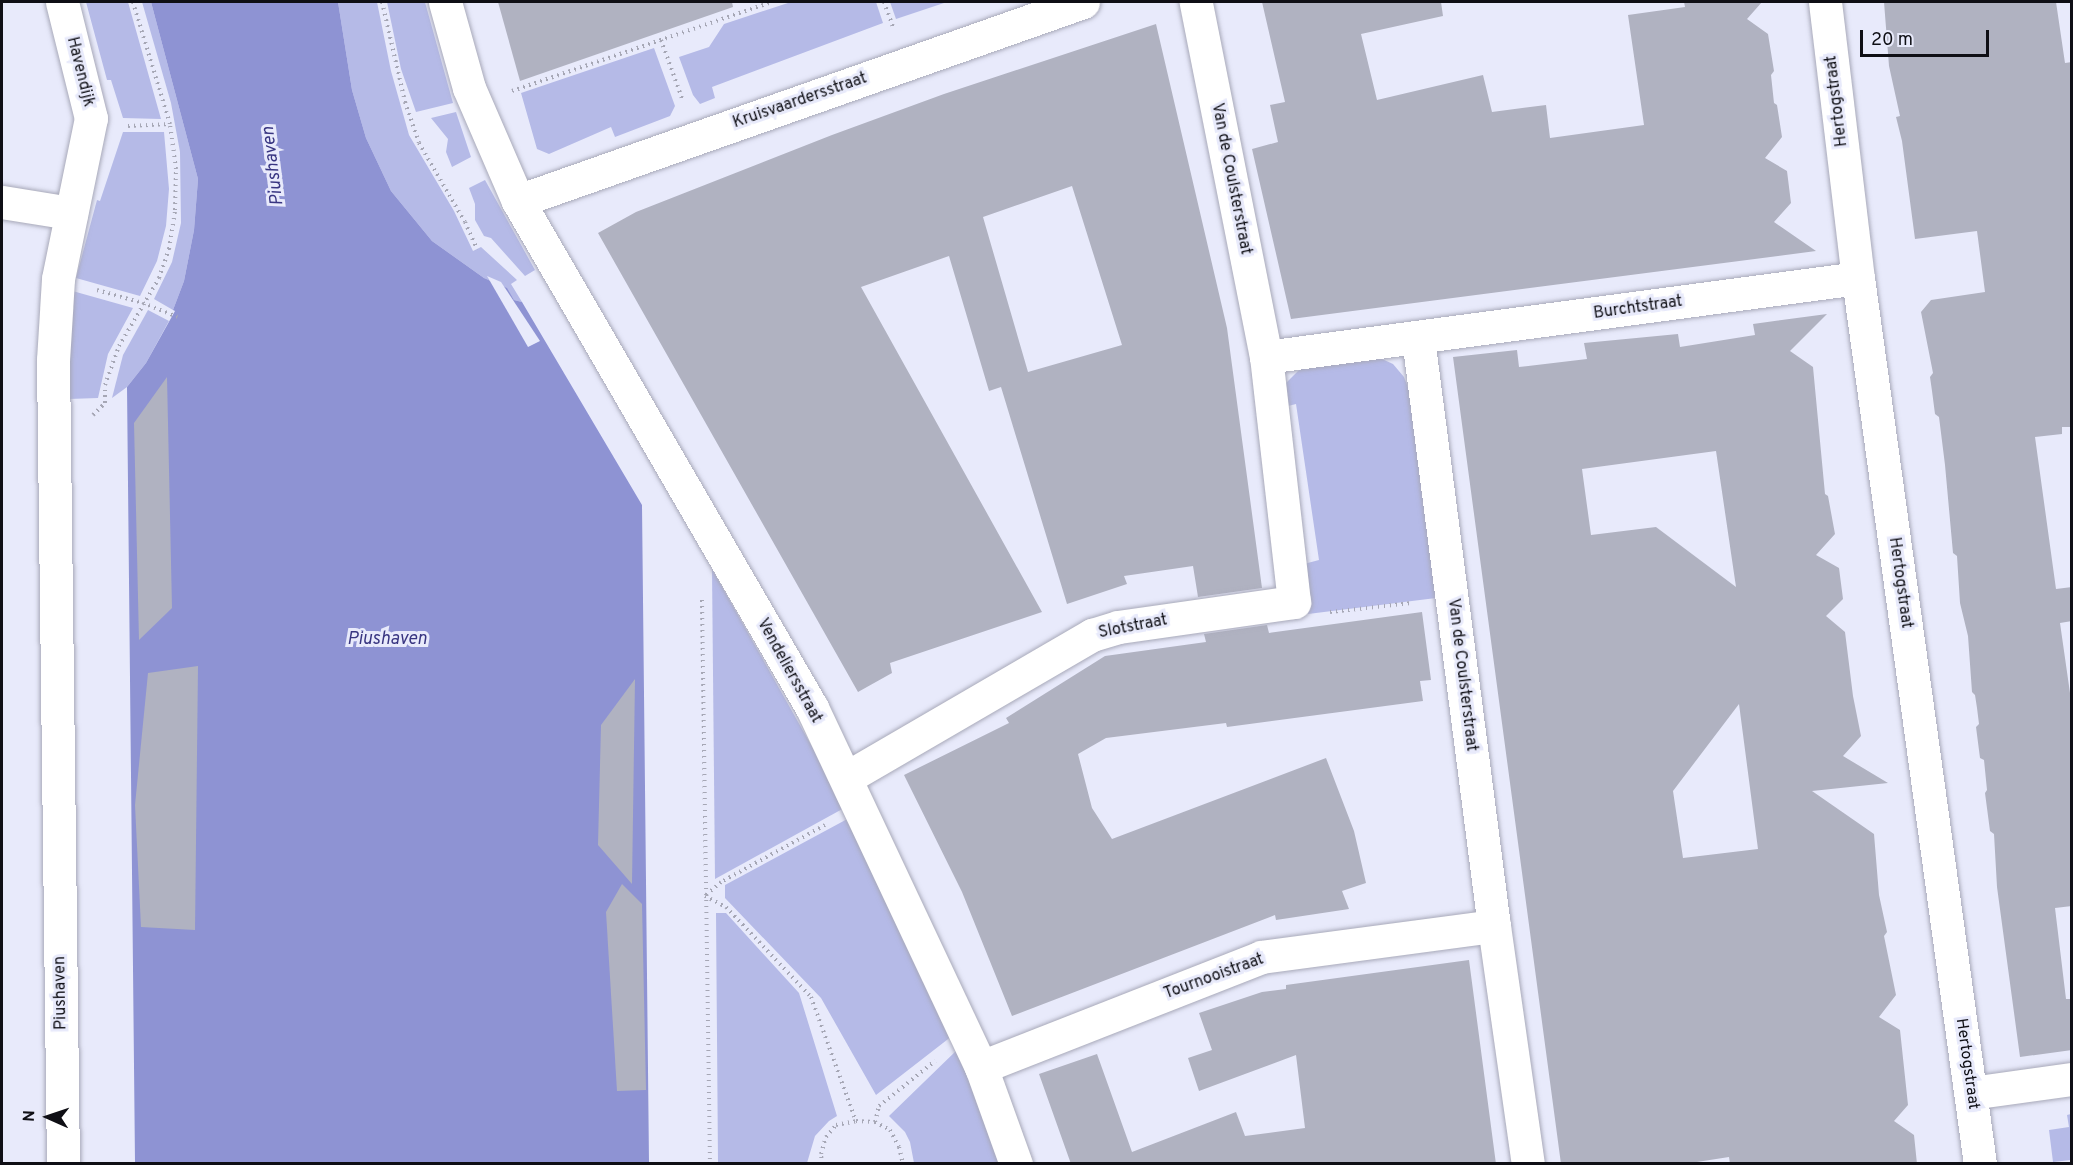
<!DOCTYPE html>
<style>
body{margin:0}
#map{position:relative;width:2073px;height:1165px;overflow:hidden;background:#e8eafb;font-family:Overpass,sans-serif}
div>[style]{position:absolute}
.green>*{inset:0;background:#b5bae7}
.water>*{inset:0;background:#8e93d3}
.pier>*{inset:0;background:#e8eafb}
.building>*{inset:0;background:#b0b2c1}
.path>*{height:4px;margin-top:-2px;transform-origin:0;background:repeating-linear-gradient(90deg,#a6a7b5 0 1.5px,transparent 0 6px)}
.roads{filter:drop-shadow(0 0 2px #a8a9b9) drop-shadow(0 0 2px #a8a9b9)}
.minor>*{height:33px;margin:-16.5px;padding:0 16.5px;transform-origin:16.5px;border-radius:16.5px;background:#fff}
span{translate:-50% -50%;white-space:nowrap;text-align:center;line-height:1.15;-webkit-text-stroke:6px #e8eafb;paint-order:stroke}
.street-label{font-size:16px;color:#0f0f15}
.water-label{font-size:18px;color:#383581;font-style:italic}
.frame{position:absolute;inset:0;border:3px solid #0f0f15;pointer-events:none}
.north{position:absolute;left:18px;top:1087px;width:60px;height:60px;-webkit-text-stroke:4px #e8eafb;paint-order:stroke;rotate:273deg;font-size:16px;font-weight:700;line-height:24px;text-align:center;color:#0f0f15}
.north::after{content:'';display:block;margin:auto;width:21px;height:27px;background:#0f0f15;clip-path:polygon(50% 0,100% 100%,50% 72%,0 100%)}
.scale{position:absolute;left:1860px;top:30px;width:129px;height:27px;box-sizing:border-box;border:3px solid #0f0f15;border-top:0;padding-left:8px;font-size:18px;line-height:21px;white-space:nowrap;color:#0f0f15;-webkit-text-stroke:4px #e8eafb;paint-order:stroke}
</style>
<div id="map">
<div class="green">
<i style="clip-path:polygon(86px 2px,128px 2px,161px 119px,123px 118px,111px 80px,107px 80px)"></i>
<i style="clip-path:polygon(142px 2px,151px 2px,198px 179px,194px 230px,184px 281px,173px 310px,154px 299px,172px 262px,181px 223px,180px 152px,171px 103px)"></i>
<i style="clip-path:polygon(338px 2px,377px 2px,391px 71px,409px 135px,454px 211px,473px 251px,481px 247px,517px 280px,511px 284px,522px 302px,514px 300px,506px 288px,484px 278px,432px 241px,391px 191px,366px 138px,352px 90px)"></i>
<i style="clip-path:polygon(387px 2px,425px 2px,453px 103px,416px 112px,401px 69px)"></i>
<i style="clip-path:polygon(791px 2px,876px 2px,883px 23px,712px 87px,715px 98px,700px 104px,693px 95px,679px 57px,709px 47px,724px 24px)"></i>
<i style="clip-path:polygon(890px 2px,947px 2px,896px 19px)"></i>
<i style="clip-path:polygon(654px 48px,675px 106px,670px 116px,615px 137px,611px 127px,549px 154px,537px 149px,521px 93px)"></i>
<i style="clip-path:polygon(456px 112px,471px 157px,452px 167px,446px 152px,448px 139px,431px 118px)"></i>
<i style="clip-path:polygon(123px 132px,164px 132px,169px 189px,166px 226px,157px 261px,140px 296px,76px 278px,97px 200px,100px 201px)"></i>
<i style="clip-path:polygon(485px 180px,535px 270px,525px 276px,491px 238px,484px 236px,475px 220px,475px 204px,469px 188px)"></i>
<i style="clip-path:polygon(69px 290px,133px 308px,108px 354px,98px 398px,69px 399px)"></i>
<i style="clip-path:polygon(148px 310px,169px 321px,146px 363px,127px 387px,112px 398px,123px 355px)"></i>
<i style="clip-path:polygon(1382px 359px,1393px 364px,1404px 377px,1410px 393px,1436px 598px,1308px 614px,1304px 564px,1319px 560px,1296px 404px,1284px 407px,1286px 383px,1301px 368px,1349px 360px)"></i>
<i style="clip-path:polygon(712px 569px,846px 807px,715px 879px)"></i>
<i style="clip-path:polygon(851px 817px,952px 1036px,876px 1095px,821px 998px,725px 898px,725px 885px)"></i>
<i style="clip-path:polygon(716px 913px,726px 913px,799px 993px,837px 1116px,829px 1121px,815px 1136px,807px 1163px,718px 1163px)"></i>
<i style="clip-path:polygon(958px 1049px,1001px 1163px,914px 1163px,910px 1142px,905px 1132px,889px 1116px)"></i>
<i style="clip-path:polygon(2071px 1114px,2071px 1160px,2053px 1162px,2049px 1130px,2069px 1127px,2067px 1115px)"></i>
</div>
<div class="water">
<i style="clip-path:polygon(151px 2px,338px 2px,352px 90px,366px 138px,391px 191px,432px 241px,484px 278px,507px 288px,514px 300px,522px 302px,642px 505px,649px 1163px,135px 1163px,127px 387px,146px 363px,175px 311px,173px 310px,184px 281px,194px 230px,198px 179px)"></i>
</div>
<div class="pier">
<i style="clip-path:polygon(487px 276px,501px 282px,540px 341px,528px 347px)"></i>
</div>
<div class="building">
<i style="clip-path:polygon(498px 2px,732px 2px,733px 7px,520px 81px)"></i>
<i style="clip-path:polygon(1262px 2px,1441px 2px,1443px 16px,1361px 34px,1377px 100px,1483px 75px,1492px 112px,1546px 105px,1550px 138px,1644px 125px,1628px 15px,1685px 7px,1684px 2px,1762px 2px,1747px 19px,1768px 34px,1774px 71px,1771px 75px,1774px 103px,1777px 105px,1782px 137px,1765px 158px,1787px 171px,1791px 203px,1774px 222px,1816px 251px,1291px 319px,1252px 149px,1278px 142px,1270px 105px,1285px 102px)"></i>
<i style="clip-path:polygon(1884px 2px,2056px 2px,2065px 63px,2072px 62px,2072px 427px,2062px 427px,2062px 434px,2035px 437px,2056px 589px,2072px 587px,2072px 621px,2060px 623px,2072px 707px,2072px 906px,2055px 908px,2066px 999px,2072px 999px,2072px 1050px,2020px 1057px,1997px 887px,1994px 834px,1990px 831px,1985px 793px,1987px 790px,1984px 760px,1980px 758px,1976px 727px,1979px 724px,1977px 708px,1975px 695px,1972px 692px,1968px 636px,1960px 603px,1957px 556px,1953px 553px,1945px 465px,1939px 417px,1935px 414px,1932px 391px,1930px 377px,1933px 373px,1921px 312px,1931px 300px,1985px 292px,1977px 231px,1915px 239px,1902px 141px,1896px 117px,1900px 116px,1889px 66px)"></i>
<i style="clip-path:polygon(evenodd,1156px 24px,1227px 328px,1262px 588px,1198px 597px,1193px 566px,1124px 576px,1127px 584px,1067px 604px,1001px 387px,989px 391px,949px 256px,861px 287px,1042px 612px,890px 663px,892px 673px,858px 692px,598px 233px,636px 212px,832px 135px,944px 94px,1156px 24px,1072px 186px,1122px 345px,1028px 372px,983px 217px,1072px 186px)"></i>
<i style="clip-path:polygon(evenodd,1827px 314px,1790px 351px,1813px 367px,1825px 494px,1828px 496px,1835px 534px,1816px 555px,1839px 568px,1843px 599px,1826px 616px,1845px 632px,1853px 696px,1861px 736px,1843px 756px,1888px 783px,1812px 791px,1874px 834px,1879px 895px,1887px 932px,1884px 936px,1896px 995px,1879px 1017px,1900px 1030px,1908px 1105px,1894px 1121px,1914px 1135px,1917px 1164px,1730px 1164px,1729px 1157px,1684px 1164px,1561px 1164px,1453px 357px,1517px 350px,1519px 367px,1587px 359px,1584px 343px,1678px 334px,1680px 347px,1755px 335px,1753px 324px,1827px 314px,1716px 451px,1736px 587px,1656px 527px,1591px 535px,1582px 469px,1716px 451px,1827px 314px,1739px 704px,1758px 849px,1683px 858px,1673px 791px,1739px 704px)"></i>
<i style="clip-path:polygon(167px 377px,172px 608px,139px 640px,134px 423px)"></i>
<i style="clip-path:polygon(1422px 612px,1431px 680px,1420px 681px,1423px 701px,1227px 727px,1226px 723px,1106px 738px,1078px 754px,1092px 808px,1112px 839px,1326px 758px,1354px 831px,1366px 883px,1342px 891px,1349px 909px,1276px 920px,1275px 915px,1012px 1016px,962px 892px,904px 775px,1009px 723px,1006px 718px,1105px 656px,1206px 642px,1204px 634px,1267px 625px,1269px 633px)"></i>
<i style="clip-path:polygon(198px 666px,195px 930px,141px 927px,135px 805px,148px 673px)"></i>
<i style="clip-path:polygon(635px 679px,632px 884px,598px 845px,601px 725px)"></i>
<i style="clip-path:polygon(622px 884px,642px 904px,646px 1090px,617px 1091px,606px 912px)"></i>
<i style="clip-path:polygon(1469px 960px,1496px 1164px,1071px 1164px,1039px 1074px,1097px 1054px,1132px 1152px,1236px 1112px,1245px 1136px,1305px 1128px,1296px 1055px,1199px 1091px,1188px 1058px,1212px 1050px,1199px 1013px,1262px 992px,1286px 989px,1286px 985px)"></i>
</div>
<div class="path">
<i style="left:382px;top:2px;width:103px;rotate:77deg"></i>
<i style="left:405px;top:102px;width:43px;rotate:71.1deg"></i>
<i style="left:419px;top:143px;width:91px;rotate:59.8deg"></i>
<i style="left:465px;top:222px;width:30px;rotate:66deg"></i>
<i style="left:884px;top:2px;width:29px;rotate:70deg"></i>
<i style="left:661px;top:40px;width:65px;rotate:70.2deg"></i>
<i style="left:512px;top:91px;width:275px;rotate:-18.9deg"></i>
<i style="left:128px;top:126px;width:42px;rotate:-2.7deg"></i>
<i style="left:97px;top:290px;width:48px;rotate:15.8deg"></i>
<i style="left:143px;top:303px;width:37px;rotate:22deg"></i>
<i style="left:93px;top:415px;width:17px;rotate:-45deg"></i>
<i style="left:105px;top:403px;width:18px;rotate:-90deg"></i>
<i style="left:105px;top:385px;width:41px;rotate:-70.3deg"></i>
<i style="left:119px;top:346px;width:79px;rotate:-59.5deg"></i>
<i style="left:159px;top:278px;width:31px;rotate:-71deg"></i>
<i style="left:169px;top:249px;width:39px;rotate:-81deg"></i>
<i style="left:175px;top:210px;width:41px;rotate:-88.6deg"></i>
<i style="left:176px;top:169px;width:45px;rotate:-97.6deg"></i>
<i style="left:170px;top:124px;width:127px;rotate:-106.9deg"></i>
<i style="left:702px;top:600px;width:564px;rotate:89.19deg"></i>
<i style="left:1330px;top:612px;width:82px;rotate:-6.3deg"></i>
<i style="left:825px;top:825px;width:119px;rotate:151.3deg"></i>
<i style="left:721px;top:882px;width:21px;rotate:139deg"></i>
<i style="left:705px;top:896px;width:24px;rotate:28deg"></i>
<i style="left:726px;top:907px;width:124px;rotate:46.6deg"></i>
<i style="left:811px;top:997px;width:132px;rotate:70.1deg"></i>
<i style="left:875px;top:1122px;width:16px;rotate:-76deg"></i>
<i style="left:879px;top:1106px;width:72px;rotate:-38.8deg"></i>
<i style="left:822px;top:1164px;width:10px;rotate:-96deg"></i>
<i style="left:821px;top:1154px;width:18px;rotate:-74deg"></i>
<i style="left:826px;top:1137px;width:16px;rotate:-50deg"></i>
<i style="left:836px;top:1125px;width:20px;rotate:-11deg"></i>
<i style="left:856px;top:1121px;width:19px;rotate:3deg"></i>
<i style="left:875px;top:1122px;width:17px;rotate:28deg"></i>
<i style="left:890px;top:1130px;width:19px;rotate:62deg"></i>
<i style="left:899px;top:1147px;width:17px;rotate:77deg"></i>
</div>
<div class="roads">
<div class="minor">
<i style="left:62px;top:2px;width:120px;rotate:76deg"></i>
<i style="left:91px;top:118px;width:164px;rotate:101.6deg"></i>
<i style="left:58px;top:279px;width:81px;rotate:93.5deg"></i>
<i style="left:53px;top:360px;width:804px;rotate:89.29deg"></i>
<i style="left:445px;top:2px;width:89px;rotate:74.4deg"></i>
<i style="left:469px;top:88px;width:123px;rotate:66.6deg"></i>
<i style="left:518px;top:201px;width:586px;rotate:59.89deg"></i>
<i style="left:812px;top:708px;width:397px;rotate:64.8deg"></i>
<i style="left:981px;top:1067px;width:103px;rotate:70.2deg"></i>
<i style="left:1825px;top:2px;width:278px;rotate:83.2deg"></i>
<i style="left:1858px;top:278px;width:894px;rotate:82.16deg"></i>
<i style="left:518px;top:201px;width:599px;rotate:-19.4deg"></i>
<i style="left:2px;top:202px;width:70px;rotate:9.1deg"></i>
<i style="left:1418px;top:338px;width:593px;rotate:82.64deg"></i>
<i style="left:1494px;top:926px;width:240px;rotate:81.9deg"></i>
<i style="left:1266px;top:357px;width:597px;rotate:-7.6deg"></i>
<i style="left:846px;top:778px;width:285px;rotate:-30.2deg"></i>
<i style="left:1092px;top:635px;width:27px;rotate:-17deg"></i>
<i style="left:1118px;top:627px;width:178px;rotate:-8.1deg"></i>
<i style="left:1294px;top:602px;width:247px;rotate:-96.5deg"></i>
<i style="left:1266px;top:357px;width:362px;rotate:-101.2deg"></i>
<i style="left:981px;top:1067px;width:301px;rotate:-21.4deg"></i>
<i style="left:1261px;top:957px;width:235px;rotate:-7.6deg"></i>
<i style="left:1971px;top:1093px;width:102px;rotate:-7.9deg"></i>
</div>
</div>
<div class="street-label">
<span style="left:80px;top:72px;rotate:76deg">Havendijk</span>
<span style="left:800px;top:101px;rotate:-19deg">Kruisvaardersstraat</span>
<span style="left:1837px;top:101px;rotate:-97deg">Hertogstraat</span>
<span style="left:1231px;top:179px;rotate:79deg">Van de Coulsterstraat</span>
<span style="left:1638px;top:308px;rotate:-8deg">Burchtstraat</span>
<span style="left:1900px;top:583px;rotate:82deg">Hertogstraat</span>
<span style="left:1133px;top:627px;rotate:-11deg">Slotstraat</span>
<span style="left:789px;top:671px;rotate:61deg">Vendeliersstraat</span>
<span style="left:1462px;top:675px;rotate:83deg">Van de Coulsterstraat</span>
<span style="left:1214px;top:977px;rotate:-20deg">Tournooistraat</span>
<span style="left:61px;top:993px;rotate:-91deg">Piushaven</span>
<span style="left:1967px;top:1064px;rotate:82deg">Hertogstraat</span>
</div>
<div class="water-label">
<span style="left:274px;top:166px;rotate:-97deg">Piushaven</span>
<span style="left:387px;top:640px">Piushaven</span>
</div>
<div class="frame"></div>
<div class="north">N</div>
<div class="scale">20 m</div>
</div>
